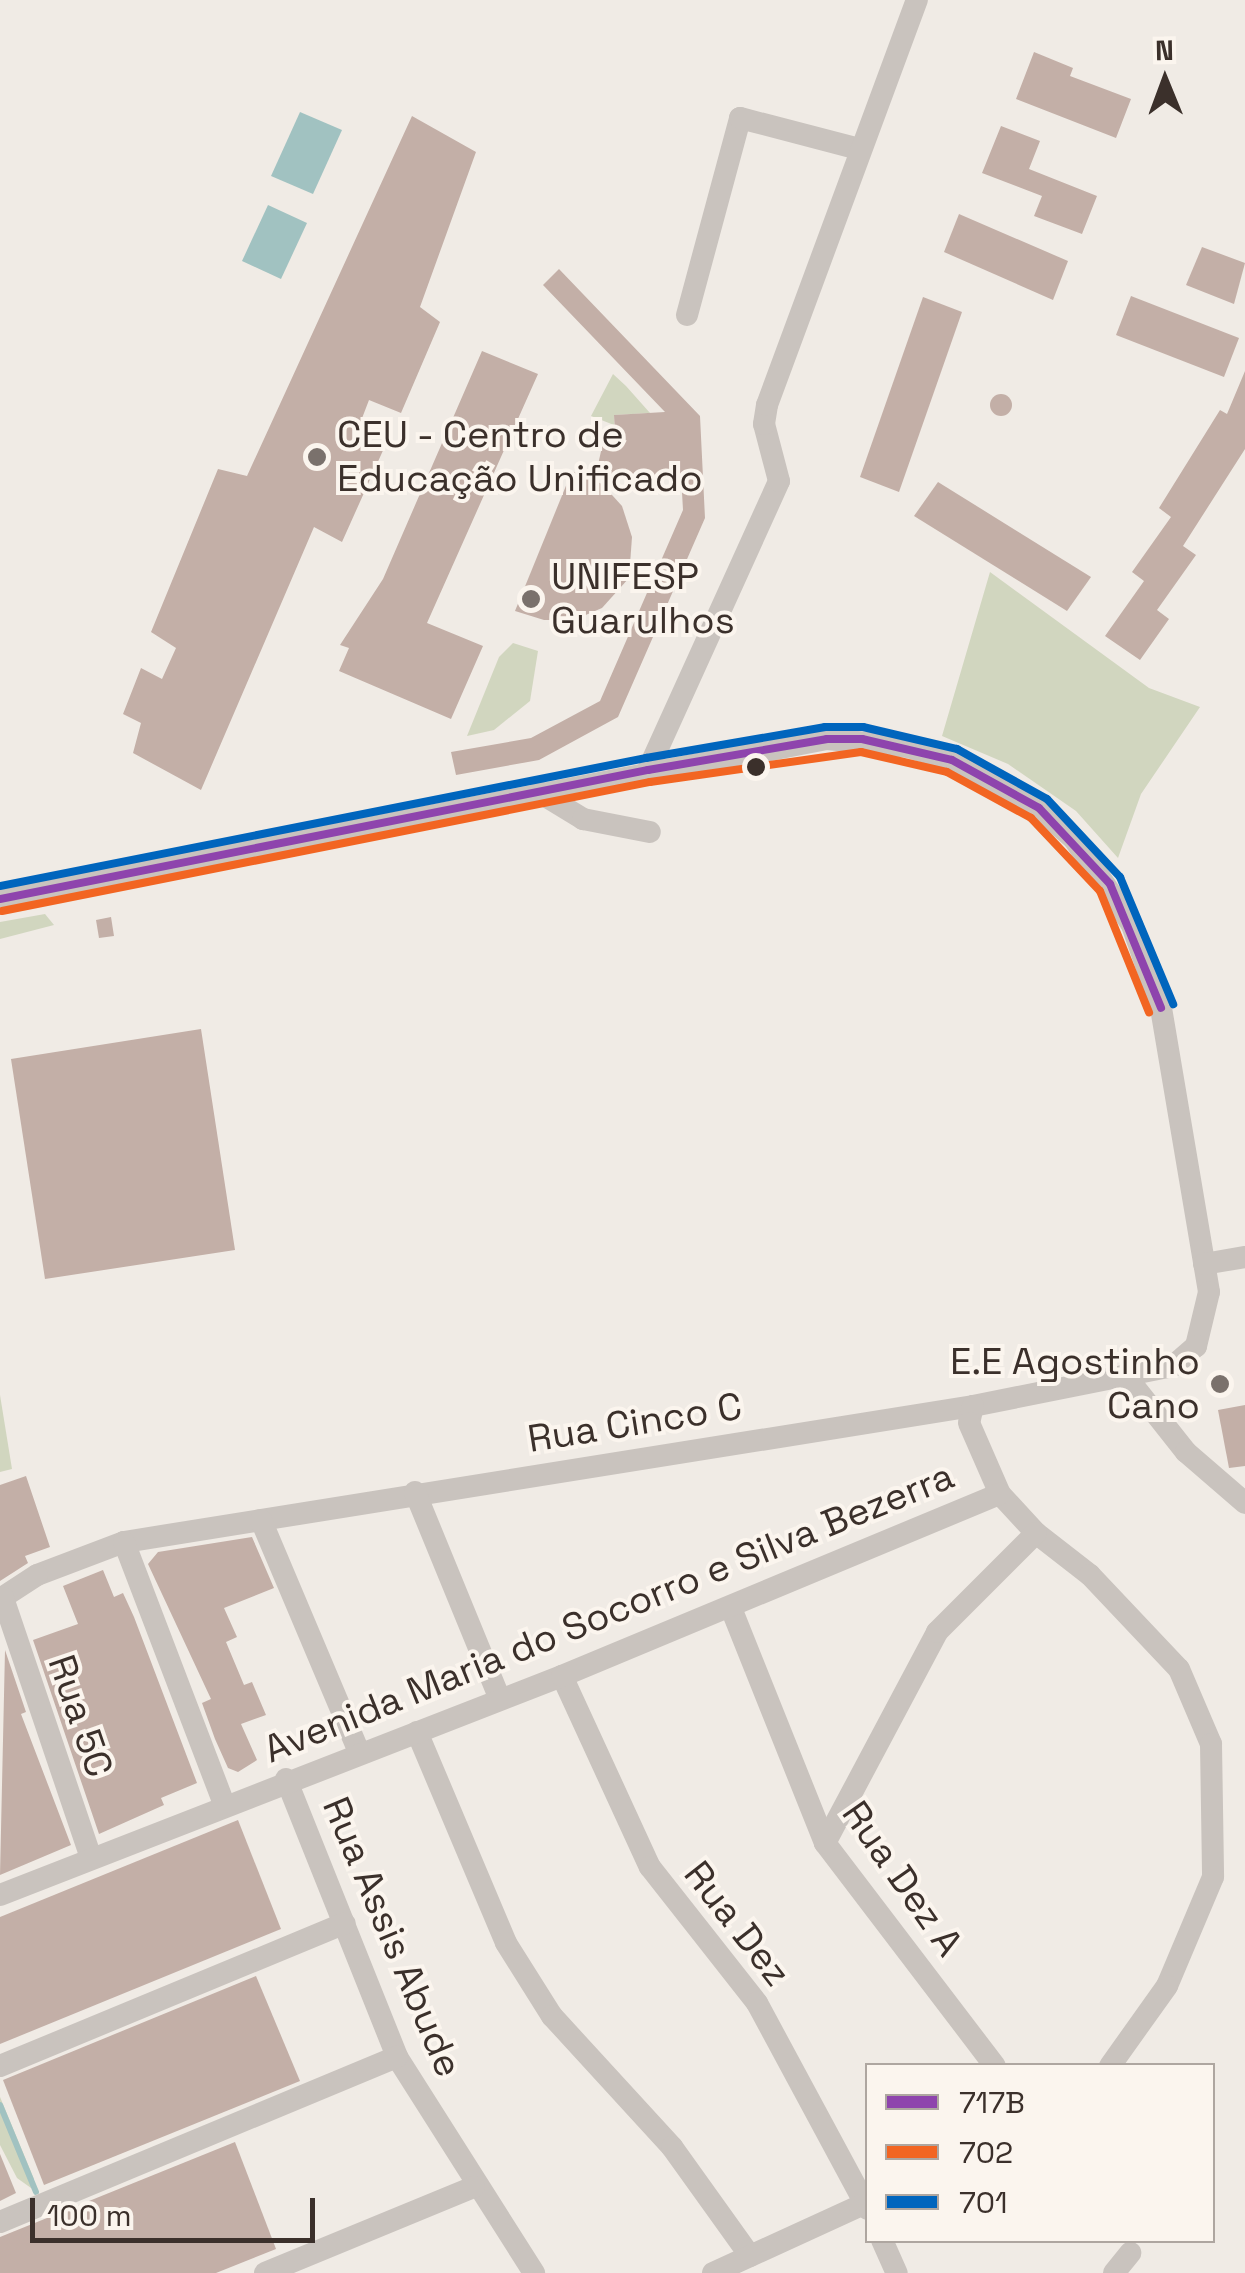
<!DOCTYPE html>
<meta charset="utf-8">
<style>
body{margin:0}
#map{position:relative;width:1245px;height:2273px;overflow:hidden;background:#f0ebe5;font-family:"Space Grotesk",sans-serif}
div>[style]{position:absolute}
.green>*{inset:0;background:#d1d6bf}
.water>*{inset:0;background:#a1c2c1}
.stream>*{height:6px;margin:-3px;padding:0 3px;transform-origin:3px;border-radius:3px;background:#a1c2c1}
.building>*{inset:0;background:#c3afa7}
.round{border-radius:50%}
.minor>*{height:22px;margin:-11px;padding:0 11px;transform-origin:11px;border-radius:11px;background:#c9c3be}
.bus-1>*{height:8px;margin:-4px;padding:0 4px;transform-origin:4px;border-radius:4px;background:#8e44ad}
.bus-2>*{height:8px;margin:-4px;padding:0 4px;transform-origin:4px;border-radius:4px;background:#f26522}
.bus-3>*{height:8px;margin:-4px;padding:0 4px;transform-origin:4px;border-radius:4px;background:#0065bd}
.dots>*{width:28px;height:28px;translate:-50% -50%;box-sizing:border-box;border:5px solid #fbf5ee;border-radius:50%}
span{translate:-50% -50%;white-space:nowrap;text-align:center;line-height:1.15;-webkit-text-stroke:8px #fbf5ee;paint-order:stroke}
.poi-label{font-size:38px;color:#3b302b}
.left{translate:0 -50%;text-align:left}
.right{translate:-100% -50%;text-align:right}
.street-label{font-size:38px;color:#3b302b}
.legend{position:absolute;left:865px;top:2063px;width:350px;height:180px;box-sizing:border-box;background:#fbf5ee;border:2px solid #aea6a0;margin:0;padding:12px 18px;list-style:none;font-size:30px;color:#3b302b}
.legend li{display:flex;align-items:center;gap:20px;height:50px}
.legend b{width:50px;border:2px solid #aea6a0}
.north{position:absolute;left:1115px;top:30px;width:100px;height:100px;-webkit-text-stroke:8px #fbf5ee;paint-order:stroke;rotate:359deg;font-size:28px;font-weight:700;line-height:40px;text-align:center;color:#3b302b}
.north::after{content:'';display:block;margin:auto;width:35px;height:45px;background:#3b302b;clip-path:polygon(50% 0,100% 100%,50% 72%,0 100%)}
.scale{position:absolute;left:30px;top:2198px;width:285px;height:45px;box-sizing:border-box;border:5px solid #3b302b;border-top:0;padding-left:12px;font-size:30px;line-height:35px;white-space:nowrap;color:#3b302b;-webkit-text-stroke:8px #fbf5ee;paint-order:stroke}
</style>
<div id="map">
<div class="green">
<i style="clip-path:polygon(613px 374px,626px 386px,650px 413px,614px 415px,614px 425px,591px 416px)"></i>
<i style="clip-path:polygon(990px 572px,1149px 688px,1200px 707px,1141px 794px,1118px 858px,1076px 811px,1008px 764px,942px 736px)"></i>
<i style="clip-path:polygon(513px 643px,538px 651px,530px 701px,494px 730px,467px 736px,499px 657px)"></i>
<i style="clip-path:polygon(45px 914px,54px 925px,0 939px,0 922px)"></i>
<i style="clip-path:polygon(0 1395px,12px 1469px,0 1472px)"></i>
<i style="clip-path:polygon(0 2097px,34px 2179px,31px 2188px,17px 2178px,0 2145px)"></i>
</div>
<div class="water">
<i style="clip-path:polygon(300px 112px,342px 130px,313px 194px,271px 176px)"></i>
<i style="clip-path:polygon(268px 205px,307px 223px,281px 279px,242px 261px)"></i>
</div>
<div class="stream">
<i style="left:0;top:2105px;width:94px;rotate:67.5deg"></i>
</div>
<div class="building">
<i style="clip-path:polygon(1034px 52px,1073px 68px,1070px 76px,1131px 99px,1116px 138px,1016px 99px)"></i>
<i style="clip-path:polygon(412px 116px,476px 152px,420px 307px,440px 322px,401px 413px,369px 400px,356px 434px,385px 446px,342px 542px,314px 527px,201px 790px,133px 753px,141px 723px,123px 714px,141px 668px,162px 679px,176px 648px,151px 632px,218px 469px,247px 476px)"></i>
<i style="clip-path:polygon(1001px 126px,1040px 141px,1029px 169px,1097px 196px,1082px 234px,1034px 216px,1042px 196px,982px 173px)"></i>
<i style="clip-path:polygon(959px 214px,1068px 261px,1053px 300px,944px 252px)"></i>
<i style="clip-path:polygon(1202px 247px,1245px 263px,1234px 304px,1186px 285px)"></i>
<i style="clip-path:polygon(559px 269px,700px 416px,705px 518px,618px 717px,539px 760px,456px 775px,451px 752px,531px 738px,600px 701px,683px 510px,681px 475px,595px 478px,604px 438px,615px 436px,614px 415px,665px 412px,543px 285px)"></i>
<i style="clip-path:polygon(1131px 296px,1239px 338px,1224px 377px,1116px 335px)"></i>
<i style="clip-path:polygon(923px 297px,962px 312px,899px 492px,860px 477px)"></i>
<i style="clip-path:polygon(482px 351px,538px 374px,427px 623px,483px 646px,451px 719px,339px 671px,349px 648px,340px 645px,383px 579px)"></i>
<i style="clip-path:polygon(1245px 371px,1245px 449px,1183px 546px,1196px 555px,1157px 610px,1169px 619px,1140px 660px,1105px 636px,1144px 581px,1132px 572px,1171px 517px,1159px 508px,1220px 410px,1227px 414px)"></i>
<i class="round" style="left:990px;top:394px;width:22px;height:22px"></i>
<i style="clip-path:polygon(572px 471px,602px 484px,622px 506px,632px 537px,629px 578px,602px 608px,574px 620px,544px 620px,515px 611px)"></i>
<i style="clip-path:polygon(938px 482px,1091px 577px,1067px 611px,914px 516px)"></i>
<i style="clip-path:polygon(111px 917px,114px 936px,99px 938px,96px 920px)"></i>
<i style="clip-path:polygon(201px 1029px,235px 1250px,45px 1279px,11px 1059px)"></i>
<i style="clip-path:polygon(1245px 1405px,1245px 1466px,1229px 1468px,1218px 1410px)"></i>
<i style="clip-path:polygon(26px 1476px,50px 1547px,25px 1556px,28px 1563px,0 1581px,0 1485px)"></i>
<i style="clip-path:polygon(252px 1537px,274px 1588px,224px 1608px,237px 1637px,226px 1642px,244px 1685px,252px 1682px,266px 1715px,241px 1724px,257px 1760px,238px 1772px,228px 1768px,215px 1739px,202px 1703px,211px 1699px,148px 1564px,158px 1552px)"></i>
<i style="clip-path:polygon(103px 1570px,114px 1597px,123px 1593px,134px 1617px,197px 1783px,161px 1798px,164px 1805px,99px 1834px,33px 1640px,78px 1624px,63px 1586px)"></i>
<i style="clip-path:polygon(5px 1650px,26px 1712px,21px 1714px,71px 1845px,0 1875px)"></i>
<i style="clip-path:polygon(238px 1820px,281px 1929px,0 2044px,0 1917px)"></i>
<i style="clip-path:polygon(256px 1976px,300px 2081px,44px 2185px,3px 2080px)"></i>
<i style="clip-path:polygon(235px 2142px,276px 2249px,216px 2273px,0 2273px,0 2237px)"></i>
<i style="clip-path:polygon(0 2154px,16px 2193px,0 2201px)"></i>
</div>
<div class="minor">
<i style="left:687px;top:315px;width:204px;rotate:-74.9deg"></i>
<i style="left:740px;top:118px;width:123px;rotate:14.6deg"></i>
<i style="left:648px;top:770px;width:317px;rotate:-65.6deg"></i>
<i style="left:779px;top:481px;width:59px;rotate:-104.7deg"></i>
<i style="left:764px;top:424px;width:19px;rotate:-81deg"></i>
<i style="left:767px;top:405px;width:432px;rotate:-69.7deg"></i>
<i style="left:539px;top:792px;width:52px;rotate:31.5deg"></i>
<i style="left:583px;top:819px;width:68px;rotate:11deg"></i>
<i style="left:0;top:899px;width:842px;rotate:-10.95deg"></i>
<i style="left:827px;top:739px;width:81px;rotate:5.6deg"></i>
<i style="left:908px;top:747px;width:46px;rotate:16.5deg"></i>
<i style="left:952px;top:760px;width:99px;rotate:28.9deg"></i>
<i style="left:1039px;top:808px;width:47px;rotate:41.5deg"></i>
<i style="left:1074px;top:839px;width:104px;rotate:56deg"></i>
<i style="left:1132px;top:925px;width:88px;rotate:70.7deg"></i>
<i style="left:1161px;top:1008px;width:288px;rotate:80.4deg"></i>
<i style="left:1209px;top:1292px;width:56px;rotate:103.5deg"></i>
<i style="left:1196px;top:1346px;width:30px;rotate:139deg"></i>
<i style="left:1173px;top:1366px;width:204px;rotate:168.7deg"></i>
<i style="left:973px;top:1406px;width:860px;rotate:170.9deg"></i>
<i style="left:124px;top:1542px;width:93px;rotate:159.2deg"></i>
<i style="left:37px;top:1575px;width:44px;rotate:147deg"></i>
<i style="left:1204px;top:1264px;width:42px;rotate:-9.7deg"></i>
<i style="left:1125px;top:1375px;width:98px;rotate:51.6deg"></i>
<i style="left:1186px;top:1452px;width:78px;rotate:40.8deg"></i>
<i style="left:973px;top:1406px;width:17px;rotate:103deg"></i>
<i style="left:969px;top:1423px;width:77px;rotate:66.4deg"></i>
<i style="left:1000px;top:1494px;width:53px;rotate:47.3deg"></i>
<i style="left:1036px;top:1533px;width:68px;rotate:37.9deg"></i>
<i style="left:1090px;top:1575px;width:129px;rotate:46.6deg"></i>
<i style="left:1179px;top:1669px;width:82px;rotate:66.9deg"></i>
<i style="left:1211px;top:1744px;width:133px;rotate:89.1deg"></i>
<i style="left:1213px;top:1877px;width:118px;rotate:112.9deg"></i>
<i style="left:1167px;top:1986px;width:98px;rotate:125.5deg"></i>
<i style="left:415px;top:1492px;width:224px;rotate:67.7deg"></i>
<i style="left:261px;top:1520px;width:254px;rotate:67.1deg"></i>
<i style="left:124px;top:1542px;width:280px;rotate:69.1deg"></i>
<i style="left:3px;top:1598px;width:274px;rotate:71.3deg"></i>
<i style="left:731px;top:1608px;width:253px;rotate:68.2deg"></i>
<i style="left:825px;top:1843px;width:280px;rotate:52.7deg"></i>
<i style="left:562px;top:1676px;width:210px;rotate:65.3deg"></i>
<i style="left:650px;top:1867px;width:173px;rotate:51.8deg"></i>
<i style="left:757px;top:2003px;width:234px;rotate:61.7deg"></i>
<i style="left:417px;top:1732px;width:229px;rotate:67.1deg"></i>
<i style="left:506px;top:1943px;width:86px;rotate:57.8deg"></i>
<i style="left:552px;top:2016px;width:178px;rotate:47.5deg"></i>
<i style="left:672px;top:2147px;width:134px;rotate:54.4deg"></i>
<i style="left:286px;top:1779px;width:299px;rotate:68.2deg"></i>
<i style="left:397px;top:2057px;width:256px;rotate:57.6deg"></i>
<i style="left:825px;top:1843px;width:239px;rotate:-62deg"></i>
<i style="left:937px;top:1632px;width:140px;rotate:-45deg"></i>
<i style="left:0;top:1895px;width:603px;rotate:-21.29deg"></i>
<i style="left:562px;top:1676px;width:474px;rotate:-22.6deg"></i>
<i style="left:0;top:2066px;width:373px;rotate:-22.5deg"></i>
<i style="left:0;top:2222px;width:430px;rotate:-22.6deg"></i>
<i style="left:882px;top:2240px;width:36px;rotate:66deg"></i>
<i style="left:265px;top:2273px;width:226px;rotate:-22.4deg"></i>
<i style="left:713px;top:2273px;width:170px;rotate:-24.6deg"></i>
<i style="left:1114px;top:2273px;width:26px;rotate:-51deg"></i>
</div>
<div class="bus-1">
<i style="left:0;top:899px;width:661px;rotate:-11.26deg"></i>
<i style="left:648px;top:770px;width:182px;rotate:-9.8deg"></i>
<i style="left:827px;top:739px;width:35px"></i>
<i style="left:862px;top:739px;width:92px;rotate:13.1deg"></i>
<i style="left:952px;top:760px;width:99px;rotate:28.9deg"></i>
<i style="left:1039px;top:808px;width:104px;rotate:46.9deg"></i>
<i style="left:1110px;top:884px;width:134px;rotate:67.6deg"></i>
</div>
<div class="bus-2">
<i style="left:2px;top:911px;width:661px;rotate:-11.26deg"></i>
<i style="left:650px;top:782px;width:213px;rotate:-8.1deg"></i>
<i style="left:861px;top:752px;width:88px;rotate:13.1deg"></i>
<i style="left:947px;top:772px;width:96px;rotate:28.7deg"></i>
<i style="left:1031px;top:818px;width:100px;rotate:46.6deg"></i>
<i style="left:1100px;top:891px;width:131px;rotate:68deg"></i>
</div>
<div class="bus-3">
<i style="left:0;top:886px;width:659px;rotate:-11.21deg"></i>
<i style="left:646px;top:758px;width:182px;rotate:-9.8deg"></i>
<i style="left:825px;top:727px;width:38px"></i>
<i style="left:863px;top:727px;width:97px;rotate:13.2deg"></i>
<i style="left:957px;top:749px;width:103px;rotate:29.1deg"></i>
<i style="left:1047px;top:799px;width:107px;rotate:46.9deg"></i>
<i style="left:1120px;top:877px;width:138px;rotate:67.3deg"></i>
</div>
<div class="dots">
<i style="left:317px;top:457px;background:#7a716c"></i>
<i style="left:531px;top:599px;background:#7a716c"></i>
<i style="left:756px;top:767px;background:#3b302b"></i>
<i style="left:1220px;top:1384px;background:#7a716c"></i>
</div>
<div class="poi-label">
<span class="left" style="left:337px;top:457px">CEU - Centro de<br>Educação Unificado</span>
<span class="left" style="left:551px;top:599px">UNIFESP<br>Guarulhos</span>
<span class="right" style="left:1200px;top:1384px">E.E Agostinho<br>Cano</span>
</div>
<div class="street-label">
<span style="left:635px;top:1423px;rotate:-9deg">Rua Cinco C</span>
<span style="left:609px;top:1613px;rotate:-22deg">Avenida Maria do Socorro e Silva Bezerra</span>
<span style="left:80px;top:1716px;rotate:71deg">Rua 5C</span>
<span style="left:902px;top:1879px;rotate:55deg">Rua Dez A</span>
<span style="left:737px;top:1924px;rotate:52deg">Rua Dez</span>
<span style="left:392px;top:1937px;rotate:67deg">Rua Assis Abude</span>
</div>
<ul class="legend">
<li><b style="height:12px;background:#8e44ad"></b>717B</li>
<li><b style="height:12px;background:#f26522"></b>702</li>
<li><b style="height:12px;background:#0065bd"></b>701</li>
</ul>
<div class="north">N</div>
<div class="scale">100 m</div>
</div>
